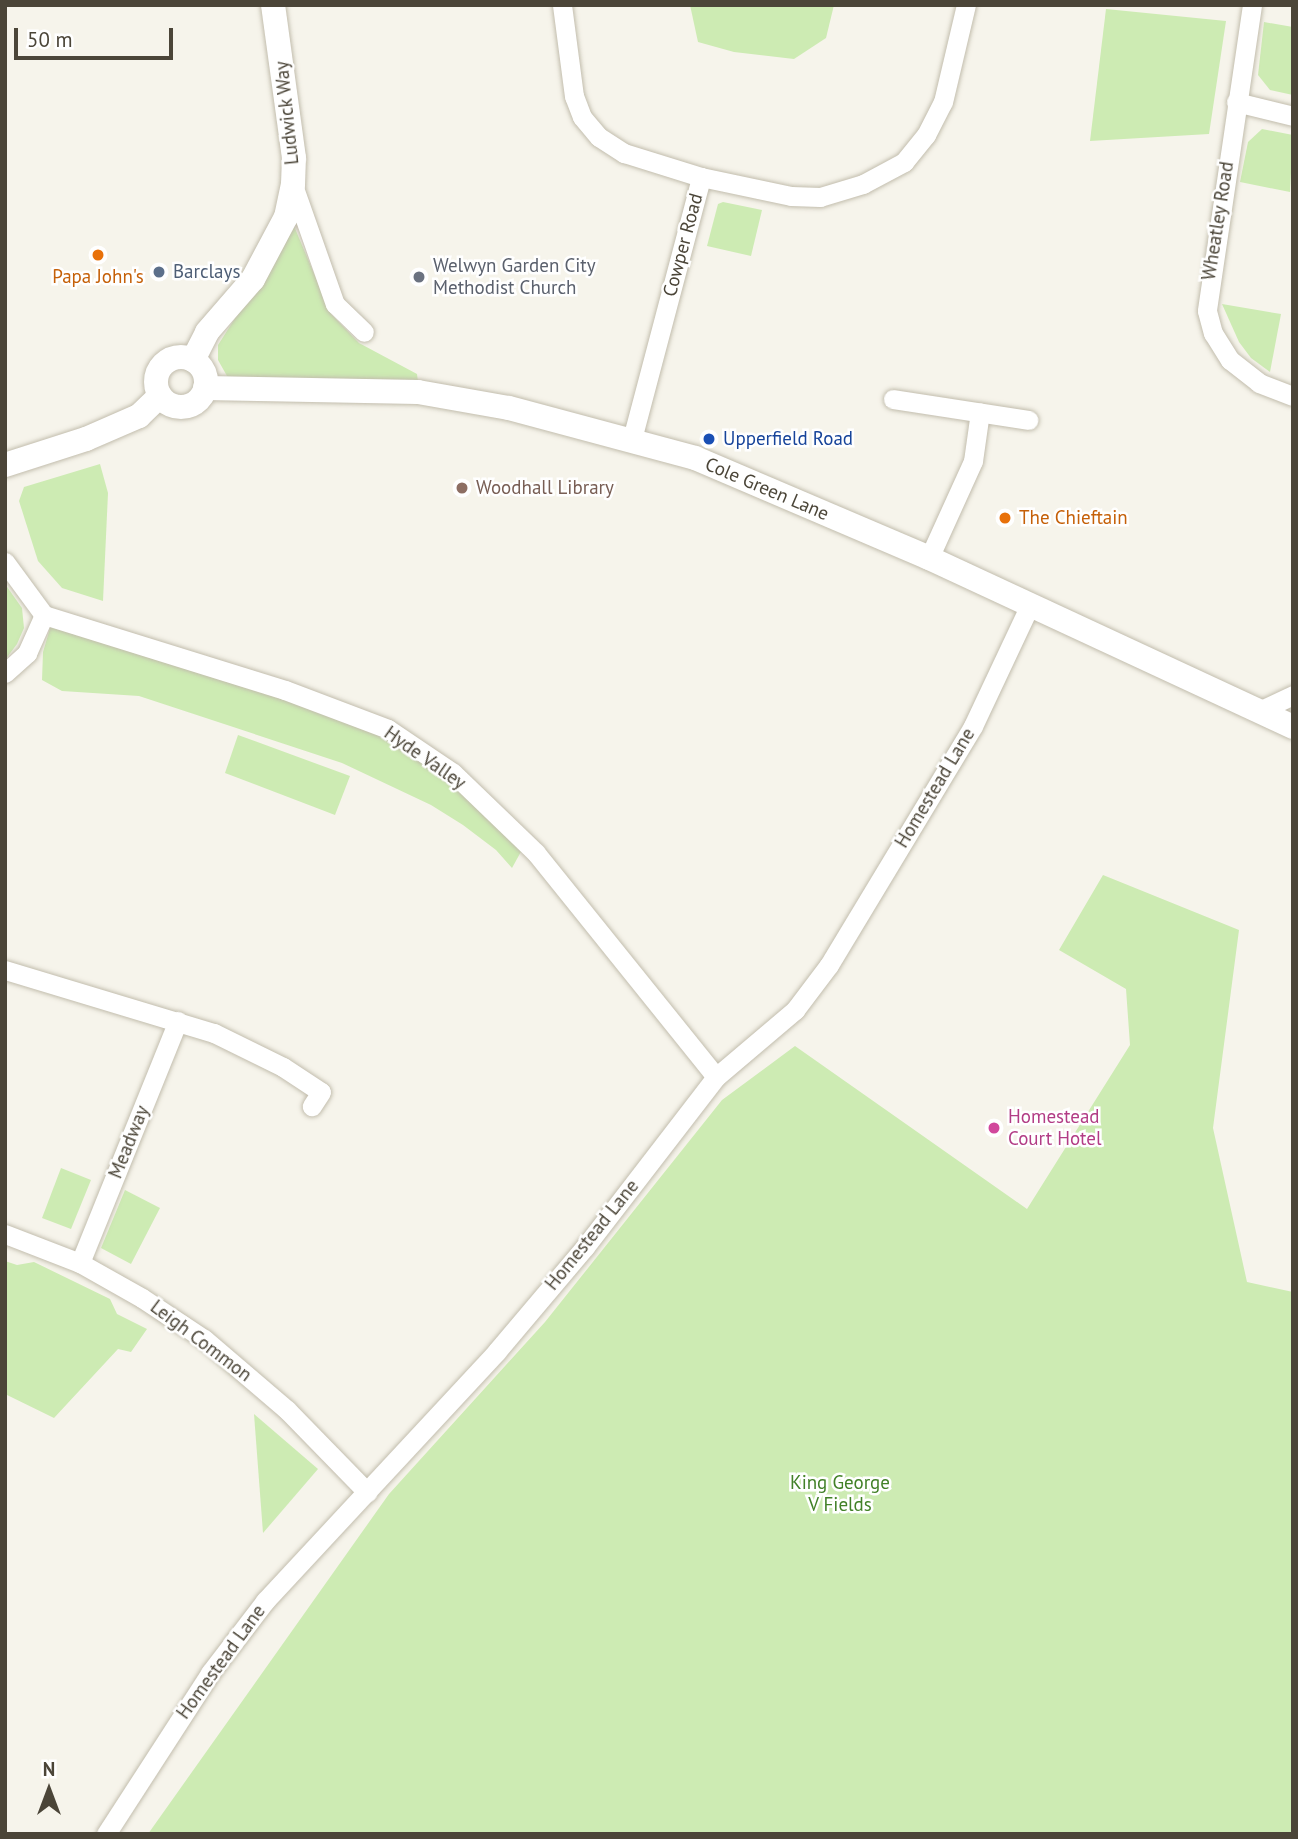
<!DOCTYPE html>
<style>
body{margin:0}
#map{position:relative;width:1298px;height:1839px;overflow:hidden;background:#f6f4eb;font-family:"PT Sans",sans-serif}
div>[style]{position:absolute}
.green>*{inset:0;background:#cdebb3}
.roads{filter:drop-shadow(0 0 2px #c2bdad) drop-shadow(0 0 2px #c2bdad)}
.minor>*{height:19px;margin:-9.5px;padding:0 9.5px;transform-origin:9.5px;border-radius:9.5px;background:#fff}
.tertiary>*{height:24px;margin:-12px;padding:0 12px;transform-origin:12px;border-radius:12px;background:#fff}
.tertiary>.ring{margin:-12px;padding:0;box-sizing:content-box;background:none;border:24px solid #fff;border-radius:50%}
.dots>*{width:19px;height:19px;translate:-50% -50%;box-sizing:border-box;border:4px solid #fff;border-radius:50%}
span{translate:-50% -50%;white-space:nowrap;text-align:center;line-height:1.15;-webkit-text-stroke:5px #fff;paint-order:stroke}
.street-label{font-size:19px;color:#4b4538}
.worship-label{font-size:19px;color:#5b616d}
.left{translate:0 -50%;text-align:left}
.service-label{font-size:19px;color:#4e5e75}
.food-label{font-size:19px;color:#c56008}
.transit-label{font-size:19px;color:#164399}
.education-label{font-size:19px;color:#785e54}
.hotel-label{font-size:19px;color:#b23c85}
.park-label{font-size:19px;color:#428128}
.frame{position:absolute;inset:0;border:7px solid #4b4538;pointer-events:none}
.north{position:absolute;left:14px;top:1755px;width:70px;height:70px;-webkit-text-stroke:5px #fff;paint-order:stroke;rotate:0deg;font-size:19px;font-weight:700;line-height:28px;text-align:center;color:#4b4538}
.north::after{content:'';display:block;margin:auto;width:24px;height:32px;background:#4b4538;clip-path:polygon(50% 0,100% 100%,50% 72%,0 100%)}
.scale{position:absolute;left:14px;top:28px;width:159px;height:32px;box-sizing:border-box;border:4px solid #4b4538;border-top:0;padding-left:9px;font-size:21px;line-height:24px;white-space:nowrap;color:#4b4538;-webkit-text-stroke:5px #fff;paint-order:stroke}
</style>
<div id="map">
<div class="green">
<i style="clip-path:polygon(690px 5px,834px 5px,826px 38px,794px 59px,734px 52px,698px 42px)"></i>
<i style="clip-path:polygon(1106px 9px,1226px 21px,1209px 134px,1090px 141px)"></i>
<i style="clip-path:polygon(1264px 22px,1293px 27px,1293px 95px,1270px 90px,1258px 75px)"></i>
<i style="clip-path:polygon(1262px 129px,1293px 135px,1290px 192px,1240px 182px,1248px 142px)"></i>
<i style="clip-path:polygon(723px 202px,762px 210px,751px 256px,707px 246px,718px 204px)"></i>
<i style="clip-path:polygon(294px 226px,331px 314px,359px 343px,417px 374px,418px 382px,235px 382px,227px 376px,218px 360px,218px 345px)"></i>
<i style="clip-path:polygon(1222px 304px,1281px 314px,1270px 372px,1251px 358px,1239px 342px)"></i>
<i style="clip-path:polygon(100px 464px,108px 493px,103px 601px,62px 588px,38px 561px,19px 501px,24px 487px)"></i>
<i style="clip-path:polygon(5px 584px,22px 608px,24px 628px,17px 644px,5px 660px)"></i>
<i style="clip-path:polygon(51px 625px,283px 697px,385px 736px,449px 781px,523px 848px,512px 868px,496px 850px,463px 825px,431px 805px,342px 763px,139px 696px,62px 691px,42px 680px,43px 652px)"></i>
<i style="clip-path:polygon(238px 735px,350px 776px,335px 815px,225px 773px)"></i>
<i style="clip-path:polygon(1103px 875px,1239px 930px,1213px 1128px,1247px 1282px,1293px 1292px,1293px 1834px,148px 1834px,389px 1494px,545px 1322px,722px 1100px,795px 1046px,1027px 1209px,1130px 1045px,1126px 989px,1059px 950px)"></i>
<i style="clip-path:polygon(61px 1168px,91px 1180px,71px 1229px,42px 1218px)"></i>
<i style="clip-path:polygon(125px 1190px,160px 1208px,131px 1264px,101px 1248px)"></i>
<i style="clip-path:polygon(5px 1261px,17px 1265px,34px 1262px,110px 1299px,117px 1314px,147px 1329px,131px 1352px,118px 1349px,54px 1418px,5px 1394px)"></i>
<i style="clip-path:polygon(254px 1414px,318px 1469px,263px 1533px)"></i>
</div>
<div class="roads">
<div class="minor">
<i style="left:562px;top:5px;width:92px;rotate:82.5deg"></i>
<i style="left:574px;top:96px;width:22px;rotate:69deg"></i>
<i style="left:582px;top:117px;width:26px;rotate:50deg"></i>
<i style="left:599px;top:137px;width:30px;rotate:33deg"></i>
<i style="left:624px;top:153px;width:81px;rotate:17.3deg"></i>
<i style="left:1252px;top:5px;width:309px;rotate:98.4deg"></i>
<i style="left:1207px;top:311px;width:23px;rotate:75deg"></i>
<i style="left:1213px;top:333px;width:32px;rotate:58deg"></i>
<i style="left:1230px;top:360px;width:37px;rotate:38deg"></i>
<i style="left:1259px;top:383px;width:36px;rotate:21deg"></i>
<i style="left:1236px;top:102px;width:59px;rotate:13.8deg"></i>
<i style="left:293px;top:185px;width:126px;rotate:70.6deg"></i>
<i style="left:335px;top:304px;width:40px;rotate:44deg"></i>
<i style="left:893px;top:399px;width:137px;rotate:8.8deg"></i>
<i style="left:632px;top:439px;width:271px;rotate:-75.2deg"></i>
<i style="left:701px;top:177px;width:92px;rotate:11.9deg"></i>
<i style="left:791px;top:196px;width:29px;rotate:2deg"></i>
<i style="left:820px;top:197px;width:45px;rotate:-16.8deg"></i>
<i style="left:863px;top:184px;width:47px;rotate:-28.2deg"></i>
<i style="left:904px;top:162px;width:35px;rotate:-51deg"></i>
<i style="left:926px;top:135px;width:37px;rotate:-63deg"></i>
<i style="left:943px;top:102px;width:100px;rotate:-76.7deg"></i>
<i style="left:929px;top:558px;width:107px;rotate:-65.6deg"></i>
<i style="left:973px;top:461px;width:49px;rotate:-81.9deg"></i>
<i style="left:5px;top:562px;width:66px;rotate:53.7deg"></i>
<i style="left:44px;top:615px;width:252px;rotate:17.3deg"></i>
<i style="left:285px;top:690px;width:110px;rotate:20.7deg"></i>
<i style="left:388px;top:729px;width:78px;rotate:34.1deg"></i>
<i style="left:453px;top:773px;width:115px;rotate:43.9deg"></i>
<i style="left:536px;top:853px;width:287px;rotate:51.2deg"></i>
<i style="left:5px;top:673px;width:30px;rotate:-42deg"></i>
<i style="left:27px;top:653px;width:42px;rotate:-65.9deg"></i>
<i style="left:1259px;top:711px;width:38px;rotate:-25deg"></i>
<i style="left:5px;top:970px;width:218px;rotate:16.8deg"></i>
<i style="left:214px;top:1033px;width:77px;rotate:26.2deg"></i>
<i style="left:283px;top:1067px;width:45px;rotate:33.3deg"></i>
<i style="left:321px;top:1092px;width:17px;rotate:123deg"></i>
<i style="left:5px;top:1234px;width:80px;rotate:21.1deg"></i>
<i style="left:80px;top:1263px;width:71px;rotate:29.4deg"></i>
<i style="left:142px;top:1298px;width:74px;rotate:33.5deg"></i>
<i style="left:204px;top:1339px;width:109px;rotate:40.5deg"></i>
<i style="left:287px;top:1410px;width:115px;rotate:45.7deg"></i>
<i style="left:80px;top:1263px;width:261px;rotate:-68deg"></i>
<i style="left:106px;top:1834px;width:192px;rotate:-57.1deg"></i>
<i style="left:210px;top:1673px;width:91px;rotate:-52.6deg"></i>
<i style="left:265px;top:1601px;width:341px;rotate:-47.1deg"></i>
<i style="left:497px;top:1351px;width:136px;rotate:-49.8deg"></i>
<i style="left:585px;top:1247px;width:215px;rotate:-52.4deg"></i>
<i style="left:716px;top:1077px;width:104px;rotate:-40.3deg"></i>
<i style="left:795px;top:1010px;width:56px;rotate:-52.9deg"></i>
<i style="left:829px;top:965px;width:279px;rotate:-58.9deg"></i>
<i style="left:973px;top:726px;width:134px;rotate:-64.8deg"></i>
</div>
<div class="tertiary">
<i class="ring" style="left:156px;top:357px;width:26px;height:26px"></i>
<i style="left:193px;top:360px;width:31px;rotate:-63deg"></i>
<i style="left:207px;top:332px;width:70px;rotate:-49deg"></i>
<i style="left:253px;top:279px;width:70px;rotate:-62deg"></i>
<i style="left:286px;top:217px;width:33px;rotate:-78deg"></i>
<i style="left:293px;top:185px;width:27px;rotate:-88deg"></i>
<i style="left:294px;top:158px;width:154px;rotate:-97.8deg"></i>
<i style="left:205px;top:388px;width:213px;rotate:1.1deg"></i>
<i style="left:418px;top:392px;width:92px;rotate:10deg"></i>
<i style="left:509px;top:408px;width:193px;rotate:15deg"></i>
<i style="left:695px;top:458px;width:254px;rotate:23.1deg"></i>
<i style="left:929px;top:558px;width:401px;rotate:24.9deg"></i>
<i style="left:5px;top:465px;width:85px;rotate:-17.8deg"></i>
<i style="left:86px;top:439px;width:58px;rotate:-23.5deg"></i>
<i style="left:139px;top:416px;width:29px;rotate:-44deg"></i>
</div>
</div>
<div class="dots">
<i style="left:98px;top:255px;background:#e8710a"></i>
<i style="left:159px;top:272px;background:#5c6f8a"></i>
<i style="left:419px;top:277px;background:#6b7280"></i>
<i style="left:709px;top:439px;background:#1a4fb4"></i>
<i style="left:462px;top:488px;background:#8d6e63"></i>
<i style="left:1005px;top:518px;background:#e8710a"></i>
<i style="left:994px;top:1128px;background:#d1479c"></i>
</div>
<div class="street-label">
<span style="left:287px;top:113px;rotate:-96deg">Ludwick Way</span>
<span style="left:1218px;top:221px;rotate:-81deg">Wheatley Road</span>
<span style="left:683px;top:245px;rotate:-75deg">Cowper Road</span>
<span style="left:767px;top:489px;rotate:23deg">Cole Green Lane</span>
<span style="left:425px;top:758px;rotate:35deg">Hyde Valley</span>
<span style="left:935px;top:788px;rotate:-59deg">Homestead Lane</span>
<span style="left:129px;top:1142px;rotate:-68deg">Meadway</span>
<span style="left:592px;top:1235px;rotate:-51deg">Homestead Lane</span>
<span style="left:201px;top:1341px;rotate:37deg">Leigh Common</span>
<span style="left:221px;top:1662px;rotate:-54deg">Homestead Lane</span>
</div>
<div class="worship-label">
<span class="left" style="left:433px;top:277px">Welwyn Garden City<br>Methodist Church</span>
</div>
<div class="service-label">
<span class="left" style="left:173px;top:272px">Barclays</span>
</div>
<div class="food-label">
<span style="left:98px;top:277px">Papa John's</span>
<span class="left" style="left:1019px;top:518px">The Chieftain</span>
</div>
<div class="transit-label">
<span class="left" style="left:723px;top:439px">Upperfield Road</span>
</div>
<div class="education-label">
<span class="left" style="left:476px;top:488px">Woodhall Library</span>
</div>
<div class="hotel-label">
<span class="left" style="left:1008px;top:1128px">Homestead<br>Court Hotel</span>
</div>
<div class="park-label">
<span style="left:840px;top:1494px">King George<br>V Fields</span>
</div>
<div class="frame"></div>
<div class="north">N</div>
<div class="scale">50 m</div>
</div>
